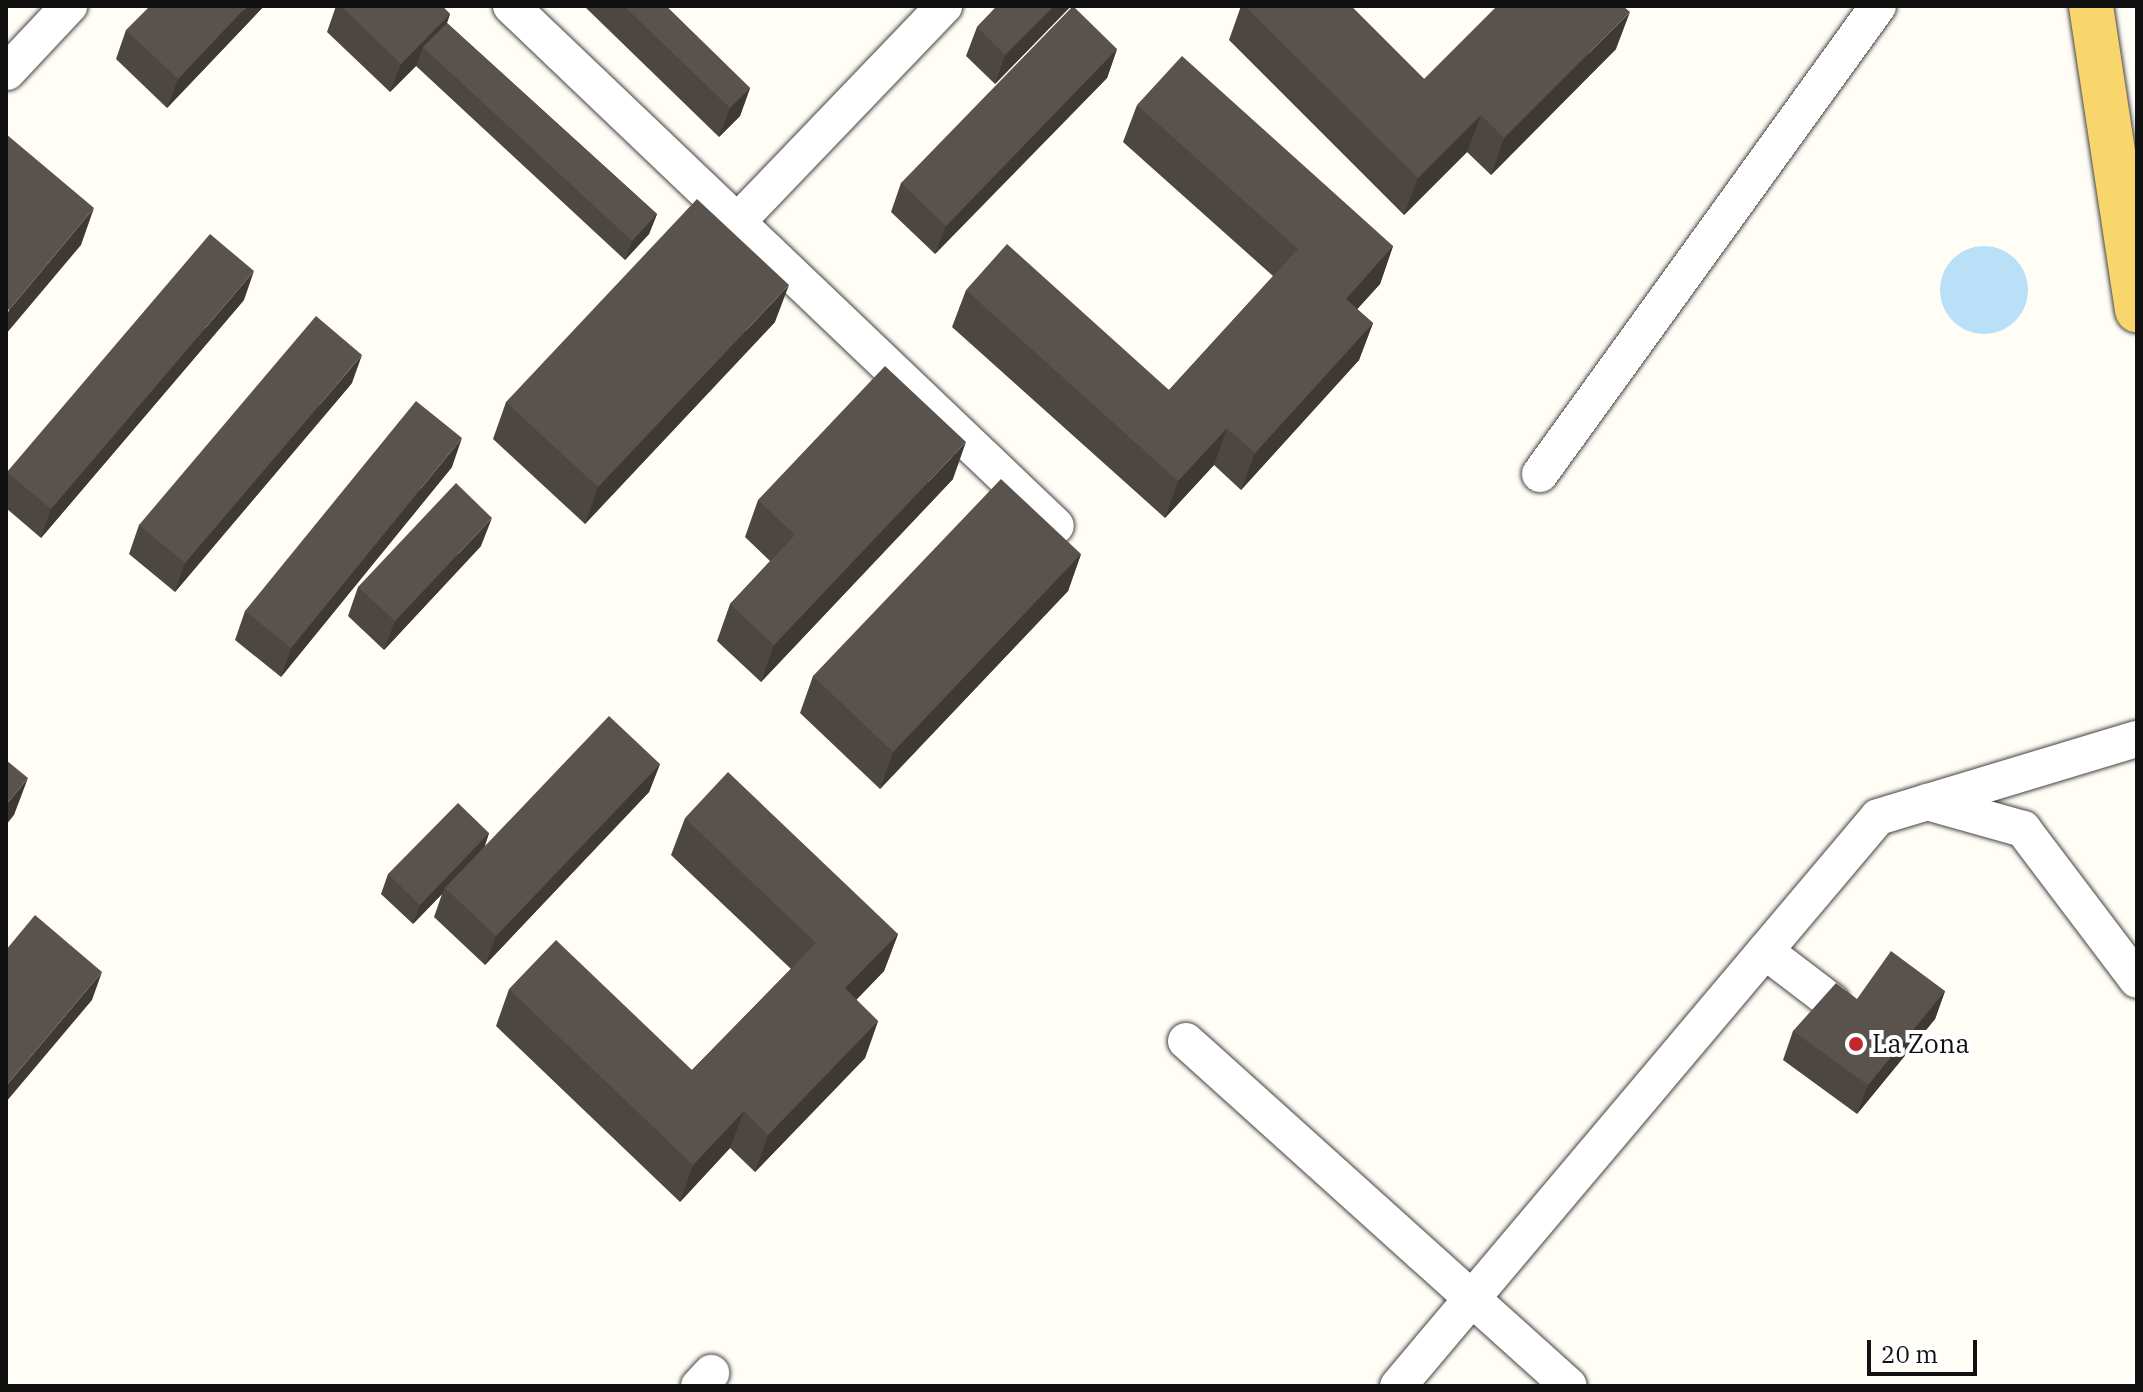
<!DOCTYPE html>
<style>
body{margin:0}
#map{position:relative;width:2143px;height:1392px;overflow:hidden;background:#fffdf5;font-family:"IBM Plex Serif",serif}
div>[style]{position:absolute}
.water>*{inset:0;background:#b9e0f7}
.round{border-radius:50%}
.roads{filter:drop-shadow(0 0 2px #444) drop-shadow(0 0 2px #444)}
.minor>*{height:36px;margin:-18px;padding:0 18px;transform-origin:18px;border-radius:18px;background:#fff}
.major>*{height:44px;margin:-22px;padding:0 22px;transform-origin:22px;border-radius:22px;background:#f9d66b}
.wall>*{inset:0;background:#4d4742}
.shaded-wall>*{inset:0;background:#3f3936}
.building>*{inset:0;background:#5a524d}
.dots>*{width:22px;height:22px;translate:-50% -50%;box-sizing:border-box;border:4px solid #fff;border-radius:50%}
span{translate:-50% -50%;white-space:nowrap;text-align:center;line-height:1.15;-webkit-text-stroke:8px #fff;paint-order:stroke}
.poi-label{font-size:26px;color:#111}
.left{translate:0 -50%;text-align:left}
.frame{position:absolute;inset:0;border:8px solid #111;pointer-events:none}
.scale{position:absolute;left:1867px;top:1340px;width:110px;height:36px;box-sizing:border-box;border:4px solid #111;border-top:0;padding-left:10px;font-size:24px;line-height:28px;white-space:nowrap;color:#111;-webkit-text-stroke:6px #fff;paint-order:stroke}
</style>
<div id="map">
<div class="water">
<i class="round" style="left:1940px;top:246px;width:88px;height:88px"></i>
</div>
<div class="roads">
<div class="minor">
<i style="left:511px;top:6px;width:753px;rotate:43.66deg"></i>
<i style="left:7px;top:72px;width:91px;rotate:-46.8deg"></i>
<i style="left:738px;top:221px;width:298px;rotate:-46.2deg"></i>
<i style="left:1540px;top:474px;width:577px;rotate:-54.16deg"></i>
<i style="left:1927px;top:802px;width:100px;rotate:15.7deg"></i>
<i style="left:2023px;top:829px;width:189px;rotate:52.9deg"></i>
<i style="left:1765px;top:951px;width:84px;rotate:37.3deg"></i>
<i style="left:1186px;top:1041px;width:515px;rotate:42.01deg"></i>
<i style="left:699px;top:1386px;width:18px;rotate:-47deg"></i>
<i style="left:1398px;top:1386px;width:744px;rotate:-49.85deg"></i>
<i style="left:1878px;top:817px;width:270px;rotate:-16.8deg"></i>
</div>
<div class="major">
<i style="left:2091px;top:6px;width:308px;rotate:81.4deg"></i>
</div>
</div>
<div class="wall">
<i style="clip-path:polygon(264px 6px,167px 108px,116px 59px,126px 30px)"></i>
<i style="clip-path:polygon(336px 6px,442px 6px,450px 14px,447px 23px,657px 214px,649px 234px,625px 260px,416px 66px,390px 92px,327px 32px)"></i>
<i style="clip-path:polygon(584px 6px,666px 6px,750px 88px,740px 116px,719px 137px)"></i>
<i style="clip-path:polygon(997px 6px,1071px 6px,995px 84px,966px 56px,977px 27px)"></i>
<i style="clip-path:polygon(1241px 6px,1351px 6px,1424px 79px,1616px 49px,1491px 175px,1467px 152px,1404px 215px,1229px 40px)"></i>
<i style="clip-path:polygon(1117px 49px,1107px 78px,935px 254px,891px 212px,901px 183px)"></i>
<i style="clip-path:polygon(1137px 105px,1393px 246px,1380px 284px,1357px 309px,1373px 323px,1359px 360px,1241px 490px,1214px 465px,1165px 518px,952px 327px,966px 290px,1169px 390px,1273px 276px,1123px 142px)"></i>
<i style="clip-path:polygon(244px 300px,41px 538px,6px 508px,6px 475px,7px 472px)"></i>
<i style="clip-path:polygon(775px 322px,585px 524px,493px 439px,506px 402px)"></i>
<i style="clip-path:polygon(352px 383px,175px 592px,129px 554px,139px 525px)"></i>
<i style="clip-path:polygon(452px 467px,281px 677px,235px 640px,245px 611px)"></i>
<i style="clip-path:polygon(953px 479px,761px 682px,717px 641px,730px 604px,770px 561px,745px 537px,758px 500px)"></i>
<i style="clip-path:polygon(481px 546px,384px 650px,348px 616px,358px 587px)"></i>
<i style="clip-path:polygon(1081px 554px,1068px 591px,880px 789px,800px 713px,813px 676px)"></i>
<i style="clip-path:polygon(660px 764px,649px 792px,485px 965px,434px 917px,442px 894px,413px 924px,381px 894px,388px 874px,489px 833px,485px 846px)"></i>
<i style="clip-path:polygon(685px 818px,898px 934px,884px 971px,856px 1000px,878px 1021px,865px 1058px,755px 1172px,730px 1148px,680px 1202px,496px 1026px,509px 989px,692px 1070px,791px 969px,671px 855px)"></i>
<i style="clip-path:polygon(1945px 991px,1935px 1019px,1857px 1114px,1783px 1060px,1793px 1031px,1857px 999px)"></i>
</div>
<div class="shaded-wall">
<i style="clip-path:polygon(247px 6px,264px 6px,167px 108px,178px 79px)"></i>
<i style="clip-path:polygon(1054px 6px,1071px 6px,995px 84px,1005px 55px)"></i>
<i style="clip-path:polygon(1630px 12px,1616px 49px,1491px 175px,1504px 138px)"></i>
<i style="clip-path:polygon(450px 14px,440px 42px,423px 47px,416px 66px,390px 92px,401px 64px)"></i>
<i style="clip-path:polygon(1117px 49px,1107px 78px,935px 254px,946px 226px)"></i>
<i style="clip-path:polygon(750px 88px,740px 116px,719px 137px,730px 108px)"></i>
<i style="clip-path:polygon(1481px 115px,1467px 152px,1404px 215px,1418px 178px)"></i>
<i style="clip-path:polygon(94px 208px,81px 245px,6px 334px,6px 317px,9px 310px)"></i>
<i style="clip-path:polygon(657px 214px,649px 234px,625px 260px,632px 241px)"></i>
<i style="clip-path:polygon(1393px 246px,1380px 284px,1333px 336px,1346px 299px)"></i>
<i style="clip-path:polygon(254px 271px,244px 300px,41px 538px,51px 509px)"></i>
<i style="clip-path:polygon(789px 285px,775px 322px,585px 524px,598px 487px)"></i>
<i style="clip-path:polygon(1373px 323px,1359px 360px,1241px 490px,1255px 453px)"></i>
<i style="clip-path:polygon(362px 355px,352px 383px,175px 592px,185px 563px)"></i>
<i style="clip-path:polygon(1227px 428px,1214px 465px,1165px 518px,1178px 481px)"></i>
<i style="clip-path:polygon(462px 438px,452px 467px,281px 677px,291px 648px)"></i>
<i style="clip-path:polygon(966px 442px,953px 479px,761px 682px,774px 645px)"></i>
<i style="clip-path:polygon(492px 518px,481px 546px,384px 650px,395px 621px)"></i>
<i style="clip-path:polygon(1081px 554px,1068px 591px,880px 789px,893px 752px)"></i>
<i style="clip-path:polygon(660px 764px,649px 792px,485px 965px,496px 936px)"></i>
<i style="clip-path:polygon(28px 778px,14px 815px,6px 825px,6px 805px)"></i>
<i style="clip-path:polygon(489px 833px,482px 853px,445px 888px,442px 894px,413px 924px,420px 905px)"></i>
<i style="clip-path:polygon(898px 934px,884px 971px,831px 1026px,845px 988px)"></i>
<i style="clip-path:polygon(102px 972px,92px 1000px,6px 1102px,6px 1086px)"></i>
<i style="clip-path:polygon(1945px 991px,1935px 1019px,1857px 1114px,1868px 1085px)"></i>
<i style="clip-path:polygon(878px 1021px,865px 1058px,755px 1172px,768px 1135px)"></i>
<i style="clip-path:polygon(744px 1111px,730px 1148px,680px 1202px,693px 1165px)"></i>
</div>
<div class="building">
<i style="clip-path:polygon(150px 6px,247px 6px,178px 79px,126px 30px)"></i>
<i style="clip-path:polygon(341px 6px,442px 6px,450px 14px,401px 64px)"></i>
<i style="clip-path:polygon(624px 6px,666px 6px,750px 88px,730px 108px)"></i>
<i style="clip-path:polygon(997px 6px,1054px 6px,1005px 55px,977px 27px)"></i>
<i style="clip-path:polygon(1073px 6px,1117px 49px,946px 226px,901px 183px)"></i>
<i style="clip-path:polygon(1245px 6px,1351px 6px,1424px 79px,1497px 6px,1623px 6px,1630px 12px,1504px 138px,1481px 115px,1418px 178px)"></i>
<i style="clip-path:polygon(447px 23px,657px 214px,632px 241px,423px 47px)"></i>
<i style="clip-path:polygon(1182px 56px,1393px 246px,1346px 299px,1373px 323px,1255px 453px,1227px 428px,1178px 481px,966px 290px,1007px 244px,1169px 390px,1298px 249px,1137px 105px)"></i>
<i style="clip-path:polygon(6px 134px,94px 208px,9px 310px,6px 308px)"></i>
<i style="clip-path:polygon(697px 199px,789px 285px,598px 487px,506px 402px)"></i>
<i style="clip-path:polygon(210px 234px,254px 271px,51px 509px,7px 472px)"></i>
<i style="clip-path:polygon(316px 316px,362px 355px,185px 563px,139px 525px)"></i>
<i style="clip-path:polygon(885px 366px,966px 442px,774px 645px,730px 604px,795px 535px,758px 500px)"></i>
<i style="clip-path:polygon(416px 401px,462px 438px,291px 648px,245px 611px)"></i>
<i style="clip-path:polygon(1001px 479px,1081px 554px,893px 752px,813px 676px)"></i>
<i style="clip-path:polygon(456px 483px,492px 518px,395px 621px,358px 587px)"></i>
<i style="clip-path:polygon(609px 716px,660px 764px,496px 936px,445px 888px)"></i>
<i style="clip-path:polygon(6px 760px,28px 778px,6px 805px)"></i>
<i style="clip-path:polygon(728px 772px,898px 934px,845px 988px,878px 1021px,768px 1135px,744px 1111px,693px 1165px,509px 989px,556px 940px,692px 1070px,816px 943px,685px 818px)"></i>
<i style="clip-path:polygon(458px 803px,489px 833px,420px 905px,388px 874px)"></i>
<i style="clip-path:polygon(35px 915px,102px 972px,6px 1086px,6px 950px)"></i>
<i style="clip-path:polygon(1891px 951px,1945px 991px,1868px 1085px,1793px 1031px,1836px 983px,1857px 999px)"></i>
</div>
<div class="dots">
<i style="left:1856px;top:1044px;background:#c4262e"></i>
</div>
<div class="poi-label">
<span class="left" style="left:1872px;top:1044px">La Zona</span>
</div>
<div class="frame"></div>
<div class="scale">20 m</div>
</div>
